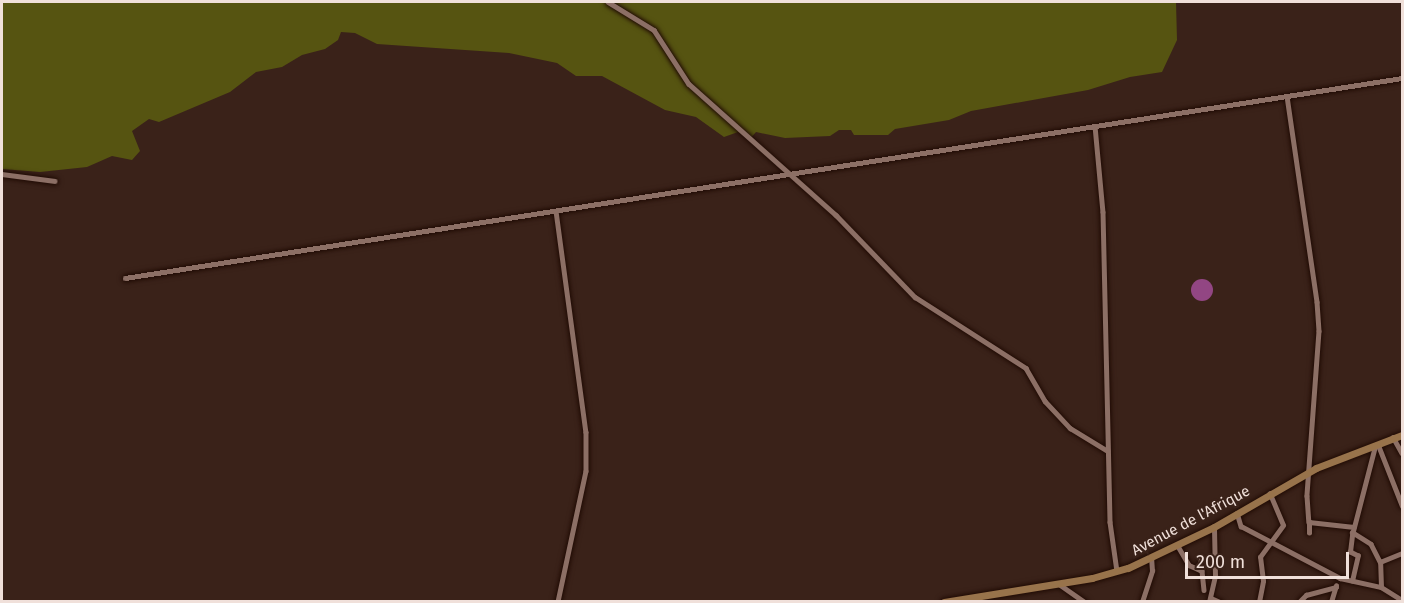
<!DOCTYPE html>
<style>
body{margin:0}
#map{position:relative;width:1404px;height:603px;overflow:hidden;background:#3a2219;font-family:"Fira Sans",sans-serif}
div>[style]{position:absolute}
.green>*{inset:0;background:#565411}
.water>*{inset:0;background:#924683}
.round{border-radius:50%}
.roads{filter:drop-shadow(0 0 2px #200b04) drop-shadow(0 0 2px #200b04)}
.minor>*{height:4.5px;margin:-2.25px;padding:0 2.25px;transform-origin:2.25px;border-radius:2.25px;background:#8c6f65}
.secondary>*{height:7px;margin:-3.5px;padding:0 3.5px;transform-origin:3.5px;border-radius:3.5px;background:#98734b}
span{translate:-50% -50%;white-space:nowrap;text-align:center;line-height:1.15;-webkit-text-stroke:4.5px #3a2219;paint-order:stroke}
.street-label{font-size:15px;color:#f0e0da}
.frame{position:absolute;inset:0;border:3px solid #f0e0da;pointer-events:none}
.scale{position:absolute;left:1185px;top:552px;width:164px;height:27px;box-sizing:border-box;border:3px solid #f0e0da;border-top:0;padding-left:8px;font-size:18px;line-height:21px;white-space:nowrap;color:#f0e0da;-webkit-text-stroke:4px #3a2219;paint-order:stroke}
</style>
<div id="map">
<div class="green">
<i style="clip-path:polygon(2px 2px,1176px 2px,1177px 40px,1162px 72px,1130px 77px,1088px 90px,971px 111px,949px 120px,895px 129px,888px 135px,854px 135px,851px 130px,839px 130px,830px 136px,785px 138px,756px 132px,749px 140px,738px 132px,724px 137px,696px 117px,665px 110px,602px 76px,576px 76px,557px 63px,509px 53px,377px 44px,355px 33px,341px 32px,338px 40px,325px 49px,302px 55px,282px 67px,256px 72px,230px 92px,159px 122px,149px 119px,132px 131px,140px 151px,132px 160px,112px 156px,87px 167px,40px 172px,2px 169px)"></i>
</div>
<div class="water">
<i class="round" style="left:1191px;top:279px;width:22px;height:22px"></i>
</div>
<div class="roads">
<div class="minor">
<i style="left:608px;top:2px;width:54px;rotate:31.3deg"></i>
<i style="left:654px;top:30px;width:64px;rotate:57.1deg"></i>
<i style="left:689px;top:84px;width:197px;rotate:41.7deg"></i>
<i style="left:836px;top:215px;width:114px;rotate:46.1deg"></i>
<i style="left:915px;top:297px;width:132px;rotate:32.6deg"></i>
<i style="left:1026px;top:368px;width:38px;rotate:60deg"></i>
<i style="left:1045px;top:401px;width:37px;rotate:47deg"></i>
<i style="left:1070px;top:428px;width:44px;rotate:31.2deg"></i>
<i style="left:1287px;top:96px;width:208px;rotate:81.7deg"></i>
<i style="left:1317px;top:302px;width:29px;rotate:86deg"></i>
<i style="left:1319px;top:331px;width:165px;rotate:94.2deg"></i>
<i style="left:1307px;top:496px;width:26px;rotate:86deg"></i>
<i style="left:1309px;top:522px;width:45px;rotate:6.3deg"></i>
<i style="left:1095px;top:126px;width:86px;rotate:84.7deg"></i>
<i style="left:1103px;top:212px;width:310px;rotate:88.7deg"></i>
<i style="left:1110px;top:522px;width:49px;rotate:81.9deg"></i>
<i style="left:2px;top:174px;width:53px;rotate:7.5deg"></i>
<i style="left:556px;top:211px;width:223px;rotate:82.3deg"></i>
<i style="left:586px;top:432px;width:39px;rotate:90deg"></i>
<i style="left:586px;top:471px;width:134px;rotate:102.1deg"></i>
<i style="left:125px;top:278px;width:1293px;rotate:-8.9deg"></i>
<i style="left:1393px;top:437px;width:18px;rotate:61deg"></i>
<i style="left:1378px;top:444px;width:66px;rotate:68.5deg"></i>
<i style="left:1237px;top:513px;width:14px;rotate:73deg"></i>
<i style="left:1241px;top:526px;width:112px;rotate:27.7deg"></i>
<i style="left:1340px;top:578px;width:42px;rotate:12.4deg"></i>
<i style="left:1381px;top:587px;width:25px;rotate:32deg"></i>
<i style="left:1352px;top:532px;width:22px;rotate:32deg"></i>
<i style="left:1371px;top:544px;width:20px;rotate:63deg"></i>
<i style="left:1309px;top:533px;width:11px;rotate:-90deg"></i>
<i style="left:1178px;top:546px;width:22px;rotate:60deg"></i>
<i style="left:1189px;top:565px;width:14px;rotate:25deg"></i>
<i style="left:1202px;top:571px;width:19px;rotate:84deg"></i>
<i style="left:1199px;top:569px;width:10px;rotate:-79deg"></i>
<i style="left:1352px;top:581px;width:26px;rotate:-77deg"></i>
<i style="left:1358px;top:556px;width:9px;rotate:-153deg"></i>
<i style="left:1350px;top:552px;width:17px;rotate:-83deg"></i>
<i style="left:1352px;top:535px;width:92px;rotate:-75.5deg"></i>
<i style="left:1059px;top:584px;width:32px;rotate:35deg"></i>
<i style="left:1381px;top:587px;width:25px;rotate:-92deg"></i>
<i style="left:1380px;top:562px;width:24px;rotate:-22deg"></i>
<i style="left:1211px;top:598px;width:10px;rotate:24deg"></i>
<i style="left:1142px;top:602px;width:33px;rotate:-72deg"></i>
<i style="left:1152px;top:571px;width:13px;rotate:-94deg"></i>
<i style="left:1209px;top:602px;width:27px;rotate:-77deg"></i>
<i style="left:1215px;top:576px;width:49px;rotate:-91.2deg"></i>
<i style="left:1259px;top:602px;width:21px;rotate:-79deg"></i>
<i style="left:1263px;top:581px;width:24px;rotate:-97deg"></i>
<i style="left:1260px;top:557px;width:39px;rotate:-54deg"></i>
<i style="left:1283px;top:525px;width:34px;rotate:-113deg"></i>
<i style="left:1299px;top:602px;width:10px;rotate:-45deg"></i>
<i style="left:1306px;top:595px;width:31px;rotate:-15deg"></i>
<i style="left:1331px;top:602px;width:17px;rotate:-73deg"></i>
</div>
<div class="secondary">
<i style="left:944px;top:602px;width:150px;rotate:-9.2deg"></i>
<i style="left:1092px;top:578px;width:37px;rotate:-16deg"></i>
<i style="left:1128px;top:568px;width:95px;rotate:-25.5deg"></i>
<i style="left:1214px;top:527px;width:118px;rotate:-30deg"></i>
<i style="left:1316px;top:468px;width:92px;rotate:-21deg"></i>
</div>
</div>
<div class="street-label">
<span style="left:1191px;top:521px;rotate:-28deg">Avenue de l'Afrique</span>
</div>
<div class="frame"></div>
<div class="scale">200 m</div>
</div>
